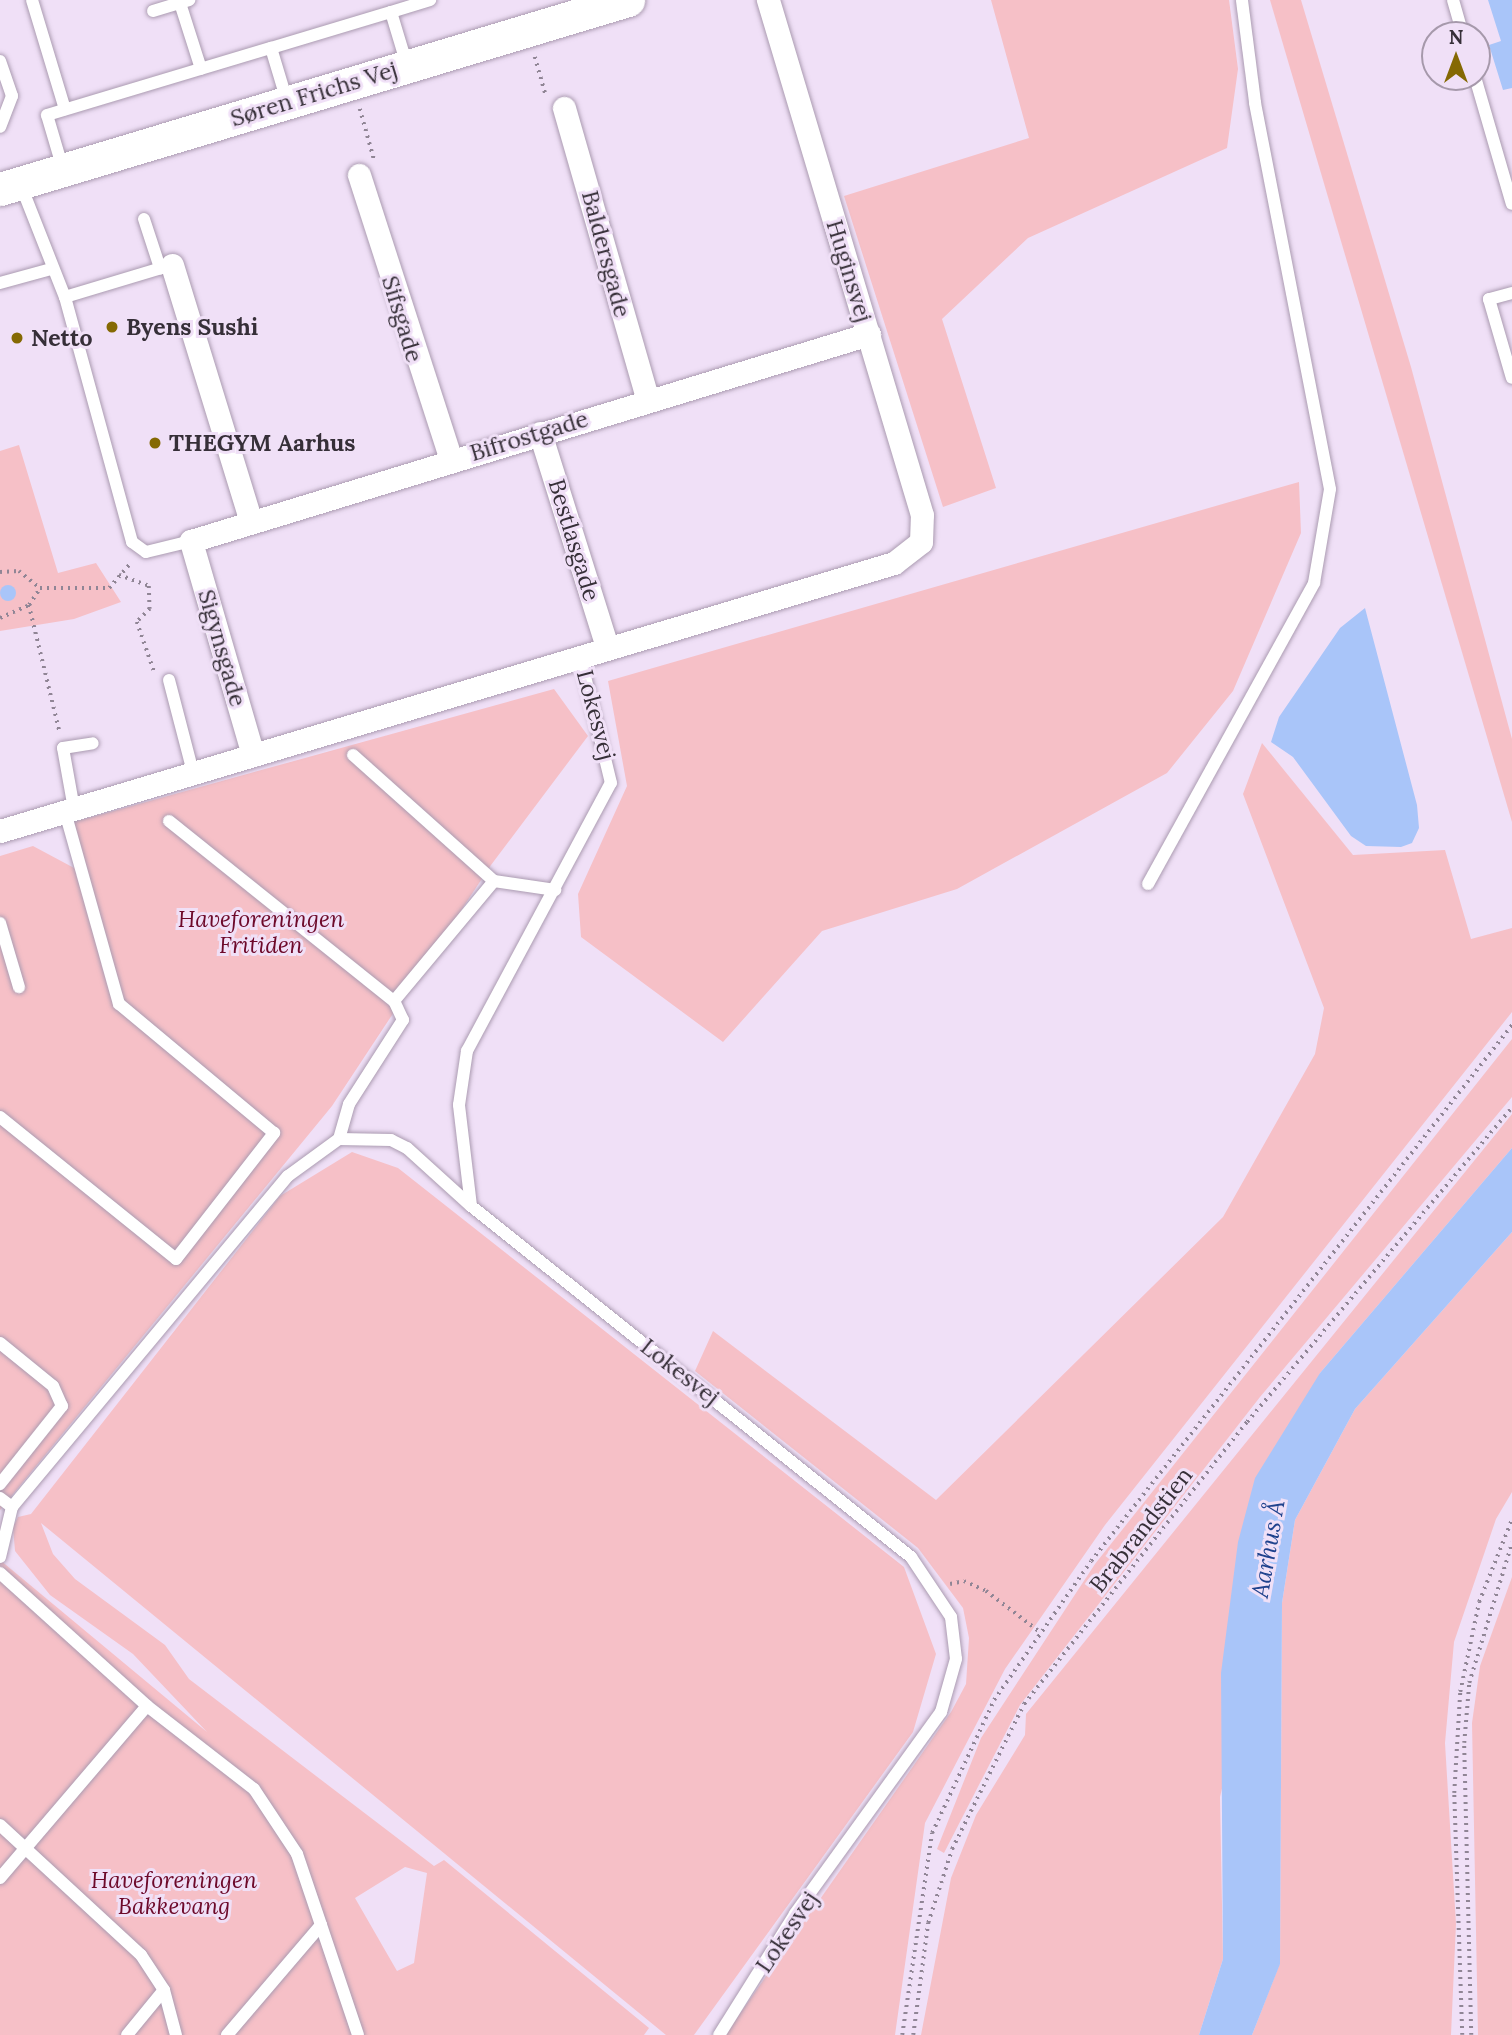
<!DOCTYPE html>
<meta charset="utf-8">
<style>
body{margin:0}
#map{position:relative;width:1512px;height:2035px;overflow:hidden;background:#f0e0f7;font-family:Lora,serif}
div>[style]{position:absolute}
.green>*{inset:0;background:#f6c0c7}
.water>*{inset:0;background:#a9c5f9}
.round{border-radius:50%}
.path>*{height:3.5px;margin-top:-1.75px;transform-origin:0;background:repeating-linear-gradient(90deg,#908595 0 2px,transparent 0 7px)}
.roads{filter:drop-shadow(0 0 2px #ab9bb1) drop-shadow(0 0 2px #ab9bb1)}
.lane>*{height:12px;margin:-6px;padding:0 6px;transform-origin:6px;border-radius:6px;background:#fff}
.street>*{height:23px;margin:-11.5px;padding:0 11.5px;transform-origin:11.5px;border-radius:11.5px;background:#fff}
.secondary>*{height:33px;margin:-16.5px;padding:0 16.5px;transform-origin:16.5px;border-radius:16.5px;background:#fff}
.dots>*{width:19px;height:19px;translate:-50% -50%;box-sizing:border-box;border:4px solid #f0e0f7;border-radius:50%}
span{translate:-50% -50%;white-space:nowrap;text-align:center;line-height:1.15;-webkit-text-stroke:6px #f0e0f7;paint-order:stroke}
.street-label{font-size:23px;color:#362f38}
.poi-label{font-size:23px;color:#362f38;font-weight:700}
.left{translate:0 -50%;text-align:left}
.park-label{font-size:23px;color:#6d092a;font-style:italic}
.water-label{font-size:24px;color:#1f428d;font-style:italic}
.north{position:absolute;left:1421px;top:21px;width:70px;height:70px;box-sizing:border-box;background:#f0e0f7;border:2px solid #a699ab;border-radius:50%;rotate:0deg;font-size:19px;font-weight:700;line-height:28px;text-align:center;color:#362f38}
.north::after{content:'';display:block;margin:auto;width:24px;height:32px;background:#856903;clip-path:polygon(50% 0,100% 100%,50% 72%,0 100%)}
</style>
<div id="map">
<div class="green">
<i style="clip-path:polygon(991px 0,1229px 0,1238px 69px,1227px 148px,1028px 238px,942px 319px,996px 488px,943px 507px,844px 196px,1029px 138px)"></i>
<i style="clip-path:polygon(1270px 0,1301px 0,1411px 367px,1512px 739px,1512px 822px)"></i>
<i style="clip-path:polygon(19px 445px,58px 573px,96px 563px,121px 602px,74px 619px,0 631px,0 451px)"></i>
<i style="clip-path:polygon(1299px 482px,1301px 533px,1233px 691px,1167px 773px,957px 889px,822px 931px,723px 1042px,581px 937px,578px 894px,627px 786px,608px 681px)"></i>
<i style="clip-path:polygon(554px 689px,588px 736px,491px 865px,332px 1106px,0 1510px,0 856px,33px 846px,76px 869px,63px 825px)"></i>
<i style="clip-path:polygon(1262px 743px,1353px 855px,1445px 850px,1471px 939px,1512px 928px,1512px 1012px,1105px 1525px,1005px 1669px,925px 1823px,895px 2035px,725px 2035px,951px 1712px,966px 1684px,969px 1638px,963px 1608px,918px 1548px,695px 1371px,713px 1331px,936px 1500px,1223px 1217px,1315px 1054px,1324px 1008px,1243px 794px)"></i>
<i style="clip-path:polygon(1512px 1039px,1512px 1097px,1260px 1397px,1020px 1705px,944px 1853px,937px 1849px,981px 1738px,1095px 1564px)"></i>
<i style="clip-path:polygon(1512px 1114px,1512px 1148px,1320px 1373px,1220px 1797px,1223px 1959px,1199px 2035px,921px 2035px,951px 1878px,976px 1815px,1025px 1735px,1026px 1714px)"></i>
<i style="clip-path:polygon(evenodd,352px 1152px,398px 1168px,904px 1567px,936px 1654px,913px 1732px,694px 2035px,666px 2035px,41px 1523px,53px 1554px,75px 1579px,165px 1645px,189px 1679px,434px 1866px,444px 1860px,649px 2028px,644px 2035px,0 2035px,0 1560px,207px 1732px,133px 1654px,50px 1595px,15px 1551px,13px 1527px,18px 1517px,31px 1514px,280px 1196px,352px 1152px,405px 1867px,427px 1873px,414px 1963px,397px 1971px,355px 1898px,405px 1867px)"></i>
<i style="clip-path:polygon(1512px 1232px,1512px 1492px,1496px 1519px,1454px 1642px,1445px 1743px,1456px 1924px,1451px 2035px,1252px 2035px,1280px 1963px,1282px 1603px,1295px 1520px,1355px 1409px)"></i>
<i style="clip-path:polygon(1512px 1577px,1512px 2035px,1478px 2035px,1472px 1723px,1480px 1666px)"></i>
</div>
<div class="water">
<i style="clip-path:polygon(1488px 0,1512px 0,1512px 88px,1503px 90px,1489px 45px,1501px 41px)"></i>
<i class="round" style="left:0;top:585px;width:16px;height:16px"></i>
<i style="clip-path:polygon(1365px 608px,1417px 805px,1419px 828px,1412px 843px,1401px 847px,1366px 846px,1351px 836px,1293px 757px,1271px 742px,1279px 717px,1340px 628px)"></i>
<i style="clip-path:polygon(1512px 1148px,1512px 1232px,1355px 1409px,1295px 1520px,1282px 1603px,1280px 1964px,1252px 2035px,1199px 2035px,1223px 1959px,1221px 1673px,1238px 1542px,1255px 1478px,1320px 1373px)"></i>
</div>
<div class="path">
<i style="left:535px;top:57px;width:41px;rotate:74.2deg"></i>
<i style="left:360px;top:109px;width:52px;rotate:74.4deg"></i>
<i style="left:0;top:572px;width:19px;rotate:-3deg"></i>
<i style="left:19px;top:571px;width:27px;rotate:39deg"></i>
<i style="left:119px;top:575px;width:32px;rotate:20deg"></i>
<i style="left:149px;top:586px;width:23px;rotate:88deg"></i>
<i style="left:150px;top:609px;width:18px;rotate:135deg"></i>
<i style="left:137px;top:622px;width:52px;rotate:70.9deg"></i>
<i style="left:40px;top:588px;width:69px"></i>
<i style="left:109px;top:588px;width:33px;rotate:-49deg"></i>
<i style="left:29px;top:605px;width:132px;rotate:76.4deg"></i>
<i style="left:0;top:618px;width:32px;rotate:-24deg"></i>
<i style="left:29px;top:605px;width:20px;rotate:-57deg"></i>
<i style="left:950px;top:1584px;width:14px;rotate:-12deg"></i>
<i style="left:964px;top:1581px;width:24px;rotate:24deg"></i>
<i style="left:986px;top:1591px;width:68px;rotate:37.2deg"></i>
<i style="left:902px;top:2035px;width:204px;rotate:-81.6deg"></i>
<i style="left:932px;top:1833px;width:147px;rotate:-65deg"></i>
<i style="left:994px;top:1700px;width:169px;rotate:-55.1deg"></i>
<i style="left:1091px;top:1561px;width:682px;rotate:-51.85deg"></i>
<i style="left:913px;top:2035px;width:113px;rotate:-82.4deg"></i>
<i style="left:928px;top:1923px;width:78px;rotate:-72deg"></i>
<i style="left:952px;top:1849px;width:162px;rotate:-63.6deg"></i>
<i style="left:1024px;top:1704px;width:360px;rotate:-51.7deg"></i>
<i style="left:1247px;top:1422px;width:412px;rotate:-49.9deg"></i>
<i style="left:1462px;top:2035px;width:242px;rotate:-91.9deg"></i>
<i style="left:1454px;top:1793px;width:101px;rotate:-86.6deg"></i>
<i style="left:1460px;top:1692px;width:92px;rotate:-78.1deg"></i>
<i style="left:1479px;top:1602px;width:89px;rotate:-68.3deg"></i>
<i style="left:1471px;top:2035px;width:292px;rotate:-91.4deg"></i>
<i style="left:1464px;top:1743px;width:60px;rotate:-85.2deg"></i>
<i style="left:1469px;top:1683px;width:147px;rotate:-73deg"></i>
</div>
<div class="roads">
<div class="lane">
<i style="left:32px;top:0;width:114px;rotate:73.2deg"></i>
<i style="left:1453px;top:0;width:36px;rotate:74deg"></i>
<i style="left:180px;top:3px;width:69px;rotate:72.3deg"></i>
<i style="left:153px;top:11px;width:38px;rotate:-17deg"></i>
<i style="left:391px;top:12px;width:41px;rotate:-17.1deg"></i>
<i style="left:0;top:61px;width:37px;rotate:71deg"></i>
<i style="left:12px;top:96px;width:33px;rotate:111deg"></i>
<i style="left:1475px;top:77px;width:132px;rotate:73.8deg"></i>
<i style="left:287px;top:101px;width:55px;rotate:-106.8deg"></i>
<i style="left:271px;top:48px;width:125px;rotate:-16.7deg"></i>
<i style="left:391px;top:12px;width:55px;rotate:73.2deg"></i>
<i style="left:63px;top:169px;width:56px;rotate:-106.5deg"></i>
<i style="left:47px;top:115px;width:234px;rotate:-16.7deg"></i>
<i style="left:20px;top:183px;width:123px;rotate:68.5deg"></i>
<i style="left:65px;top:297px;width:254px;rotate:74.7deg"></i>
<i style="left:132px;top:542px;width:17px;rotate:36deg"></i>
<i style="left:146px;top:552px;width:46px;rotate:-13.7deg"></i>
<i style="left:144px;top:219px;width:52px;rotate:71.9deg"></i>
<i style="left:0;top:283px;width:53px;rotate:-15.4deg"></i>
<i style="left:1512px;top:293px;width:24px;rotate:165deg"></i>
<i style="left:1489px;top:299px;width:82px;rotate:73.8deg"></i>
<i style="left:65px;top:297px;width:112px;rotate:-16.7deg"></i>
<i style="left:169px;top:680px;width:95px;rotate:75.4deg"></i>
<i style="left:353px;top:755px;width:189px;rotate:41.8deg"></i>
<i style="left:74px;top:809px;width:62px;rotate:-100.2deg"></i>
<i style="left:63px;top:748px;width:30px;rotate:-9deg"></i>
<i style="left:169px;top:821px;width:288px;rotate:38.7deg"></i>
<i style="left:1148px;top:884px;width:344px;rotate:-61.1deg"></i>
<i style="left:1314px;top:583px;width:95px;rotate:-80.3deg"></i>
<i style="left:1330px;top:489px;width:394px;rotate:-101deg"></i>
<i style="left:1255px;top:102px;width:103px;rotate:-97.3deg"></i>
<i style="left:0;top:923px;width:67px;rotate:73.5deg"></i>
<i style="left:0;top:1117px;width:226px;rotate:38.9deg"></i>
<i style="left:176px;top:1259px;width:160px;rotate:-52.1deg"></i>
<i style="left:274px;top:1133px;width:202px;rotate:-140.2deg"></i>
<i style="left:119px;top:1004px;width:199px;rotate:-105.7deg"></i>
<i style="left:339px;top:1139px;width:36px;rotate:-74deg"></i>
<i style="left:349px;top:1104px;width:100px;rotate:-57.3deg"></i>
<i style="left:403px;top:1020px;width:21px;rotate:-115deg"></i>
<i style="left:394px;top:1001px;width:156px;rotate:-50.2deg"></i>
<i style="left:494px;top:881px;width:62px;rotate:8.4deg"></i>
<i style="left:471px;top:1206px;width:102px;rotate:-96.8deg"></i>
<i style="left:459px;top:1105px;width:55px;rotate:-81.6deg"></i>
<i style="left:467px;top:1051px;width:304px;rotate:-61.8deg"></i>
<i style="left:611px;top:783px;width:131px;rotate:-103.7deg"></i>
<i style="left:0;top:1343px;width:68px;rotate:39.1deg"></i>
<i style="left:53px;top:1386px;width:22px;rotate:66deg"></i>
<i style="left:62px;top:1406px;width:100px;rotate:128.5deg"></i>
<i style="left:0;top:1498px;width:15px;rotate:37deg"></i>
<i style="left:0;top:1557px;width:51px;rotate:-76.5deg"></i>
<i style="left:12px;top:1507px;width:431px;rotate:-50.2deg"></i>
<i style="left:288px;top:1176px;width:63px;rotate:-36deg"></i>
<i style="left:339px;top:1139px;width:52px;rotate:1.1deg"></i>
<i style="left:391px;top:1140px;width:18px;rotate:27deg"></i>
<i style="left:407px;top:1148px;width:86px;rotate:42.2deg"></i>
<i style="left:471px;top:1206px;width:563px;rotate:38.58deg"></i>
<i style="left:911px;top:1557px;width:72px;rotate:56.3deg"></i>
<i style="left:951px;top:1617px;width:42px;rotate:83.2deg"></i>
<i style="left:956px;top:1659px;width:55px;rotate:105.8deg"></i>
<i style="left:941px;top:1712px;width:249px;rotate:125.9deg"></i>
<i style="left:795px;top:1914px;width:143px;rotate:122.1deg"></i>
<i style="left:0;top:1573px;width:198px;rotate:42.1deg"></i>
<i style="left:147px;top:1706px;width:135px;rotate:37.8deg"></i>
<i style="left:254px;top:1789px;width:78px;rotate:56.5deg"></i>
<i style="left:297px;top:1854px;width:75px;rotate:71.3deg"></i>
<i style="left:321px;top:1925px;width:145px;rotate:130.5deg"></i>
<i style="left:0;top:1825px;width:192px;rotate:42.7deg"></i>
<i style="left:141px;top:1955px;width:42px;rotate:56.7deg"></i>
<i style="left:164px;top:1990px;width:47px;rotate:75.1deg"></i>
<i style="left:0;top:1878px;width:226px;rotate:-49.5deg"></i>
<i style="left:321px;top:1925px;width:116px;rotate:71.4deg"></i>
<i style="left:127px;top:2035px;width:58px;rotate:-50.6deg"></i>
</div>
<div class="street">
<i style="left:564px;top:108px;width:304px;rotate:74deg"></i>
<i style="left:359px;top:175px;width:299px;rotate:72.1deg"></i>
<i style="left:172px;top:265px;width:269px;rotate:72.9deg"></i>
<i style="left:540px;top:433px;width:224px;rotate:72.6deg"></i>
<i style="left:253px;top:755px;width:223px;rotate:-106.2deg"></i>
<i style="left:191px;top:541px;width:709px;rotate:-16.98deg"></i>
<i style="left:0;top:831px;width:933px;rotate:-16.69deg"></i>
<i style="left:894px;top:563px;width:34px;rotate:-38deg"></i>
<i style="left:921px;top:542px;width:27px;rotate:-88deg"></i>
<i style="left:922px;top:515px;width:538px;rotate:-106.65deg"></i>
</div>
<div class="secondary">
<i style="left:0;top:189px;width:656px;rotate:-16.75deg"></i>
</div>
</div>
<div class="dots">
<i style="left:112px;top:327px;background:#856903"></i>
<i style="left:17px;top:338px;background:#856903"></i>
<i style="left:155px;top:443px;background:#856903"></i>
</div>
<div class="street-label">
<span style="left:314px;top:94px;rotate:-17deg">Søren Frichs Vej</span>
<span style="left:606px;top:254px;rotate:75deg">Baldersgade</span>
<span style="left:849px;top:271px;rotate:73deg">Huginsvej</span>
<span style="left:402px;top:319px;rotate:73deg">Sifsgade</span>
<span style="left:529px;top:436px;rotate:-17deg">Bifrostgade</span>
<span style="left:574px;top:540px;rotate:73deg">Bestlasgade</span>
<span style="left:222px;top:648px;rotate:74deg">Sigynsgade</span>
<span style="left:596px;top:715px;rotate:75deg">Lokesvej</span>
<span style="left:680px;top:1372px;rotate:38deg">Lokesvej</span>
<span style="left:1141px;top:1530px;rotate:-52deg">Brabrandstien</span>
<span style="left:787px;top:1932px;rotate:-56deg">Lokesvej</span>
</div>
<div class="poi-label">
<span class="left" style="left:126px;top:327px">Byens Sushi</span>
<span class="left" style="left:31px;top:338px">Netto</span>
<span class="left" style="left:169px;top:443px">THEGYM Aarhus</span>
</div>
<div class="park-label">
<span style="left:261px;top:932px">Haveforeningen<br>Fritiden</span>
<span style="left:174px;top:1893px">Haveforeningen<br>Bakkevang</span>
</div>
<div class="water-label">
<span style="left:1268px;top:1549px;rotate:-80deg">Aarhus Å</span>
</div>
<div class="north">N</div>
</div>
